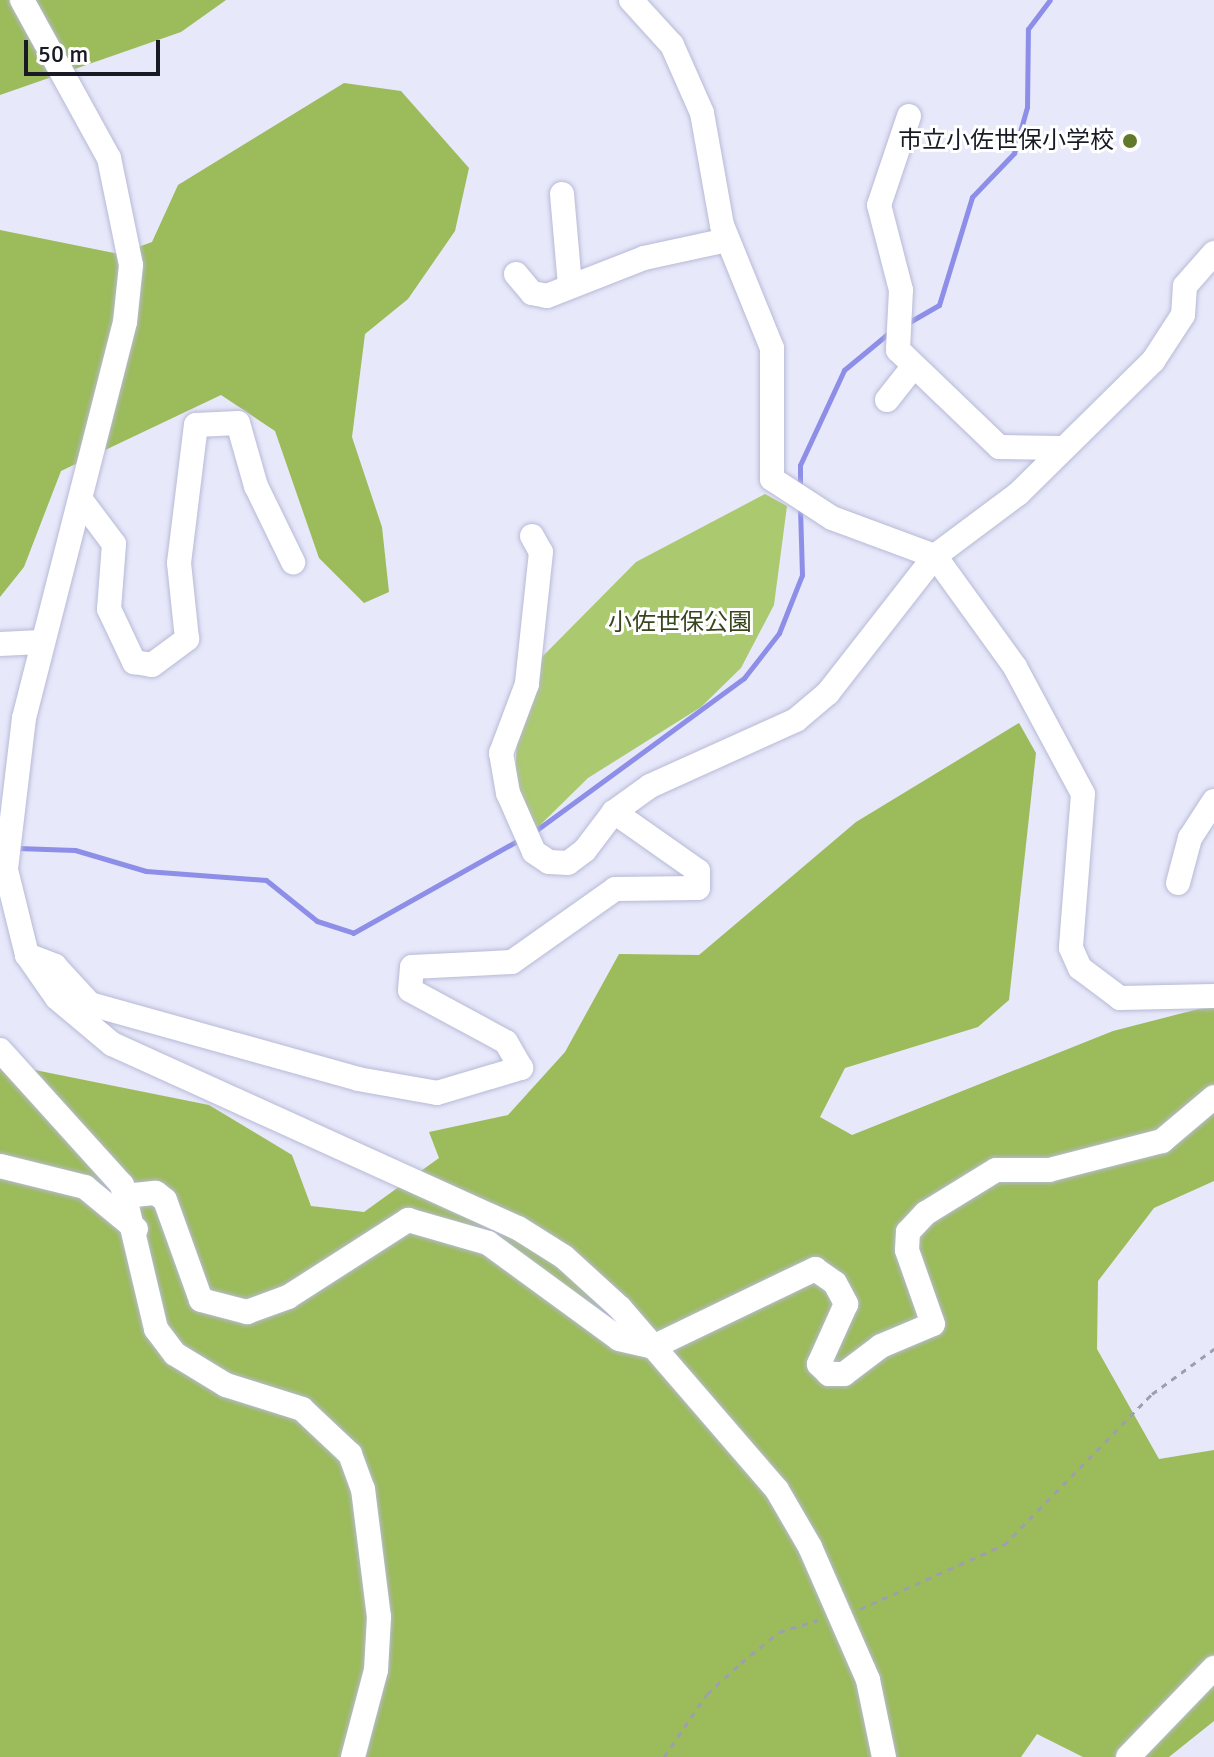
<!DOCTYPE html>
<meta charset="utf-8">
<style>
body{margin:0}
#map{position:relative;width:1214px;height:1757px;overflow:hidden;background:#e7e8fa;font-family:Signika,"Noto Sans JP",sans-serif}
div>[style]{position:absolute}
.green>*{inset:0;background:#abc96f}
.forest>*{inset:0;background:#9cbb5b}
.stream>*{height:5px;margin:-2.5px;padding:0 2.5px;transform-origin:2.5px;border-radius:2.5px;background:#8d8ee7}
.path>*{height:3px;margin-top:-1.5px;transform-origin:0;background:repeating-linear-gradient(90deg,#9e9fae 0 6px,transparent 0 12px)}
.roads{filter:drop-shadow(0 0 2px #b7bad6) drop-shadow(0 0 2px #b7bad6)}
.minor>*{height:24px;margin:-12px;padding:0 12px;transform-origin:12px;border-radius:12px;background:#fff}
.dots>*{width:22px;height:22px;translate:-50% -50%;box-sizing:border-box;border:4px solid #fff;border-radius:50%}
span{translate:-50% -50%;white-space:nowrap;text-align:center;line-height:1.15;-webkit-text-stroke:6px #fff;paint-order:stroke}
.poi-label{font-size:24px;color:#1a1a25}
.right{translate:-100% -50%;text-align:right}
.park-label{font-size:24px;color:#39451e}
.scale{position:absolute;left:24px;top:40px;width:136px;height:36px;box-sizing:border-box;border:4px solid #1a1a25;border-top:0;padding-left:10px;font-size:24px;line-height:28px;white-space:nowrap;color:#1a1a25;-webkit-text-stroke:6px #fff;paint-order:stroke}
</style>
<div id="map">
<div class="green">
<i style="clip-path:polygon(765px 494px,787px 506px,774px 605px,741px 668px,701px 707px,588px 778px,534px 831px,515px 787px,517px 734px,540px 659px,636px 562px)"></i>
</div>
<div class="forest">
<i style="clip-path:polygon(0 0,226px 0,181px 32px,0 95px)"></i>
<i style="clip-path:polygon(344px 83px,401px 91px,469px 168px,455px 231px,408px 299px,365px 334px,352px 437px,382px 527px,389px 592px,364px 603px,319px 558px,275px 431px,221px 395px,61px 471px,24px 567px,0 597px,0 230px,119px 254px,152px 242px,178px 185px)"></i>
<i style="clip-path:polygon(1019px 723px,1036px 753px,1009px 1000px,978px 1027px,845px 1068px,820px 1117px,852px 1135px,1113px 1031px,1214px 1005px,1214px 1181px,1154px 1208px,1098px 1281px,1097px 1349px,1159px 1459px,1214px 1450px,1214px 1721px,1169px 1757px,1083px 1757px,1037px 1734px,1021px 1757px,0 1757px,0 1063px,209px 1105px,292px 1155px,311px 1206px,364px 1212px,439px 1158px,429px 1132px,508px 1115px,565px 1052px,619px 954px,699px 955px,856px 822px)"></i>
</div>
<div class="stream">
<i style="left:906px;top:324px;width:38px;rotate:-30deg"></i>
<i style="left:939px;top:305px;width:113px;rotate:-73deg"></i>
<i style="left:972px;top:197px;width:61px;rotate:-46.3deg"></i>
<i style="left:1014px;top:153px;width:48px;rotate:-74.2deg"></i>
<i style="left:1027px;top:107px;width:78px;rotate:-89.3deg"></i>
<i style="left:1028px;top:29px;width:36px;rotate:-53deg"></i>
<i style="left:800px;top:486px;width:21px;rotate:-90deg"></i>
<i style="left:800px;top:465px;width:105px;rotate:-65.1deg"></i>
<i style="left:844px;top:370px;width:60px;rotate:-39.6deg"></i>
<i style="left:531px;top:834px;width:264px;rotate:-36.2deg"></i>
<i style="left:744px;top:678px;width:57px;rotate:-52.1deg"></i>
<i style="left:779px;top:633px;width:62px;rotate:-68.4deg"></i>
<i style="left:802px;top:575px;width:67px;rotate:-91.7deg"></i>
<i style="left:17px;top:848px;width:58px;rotate:2deg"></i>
<i style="left:75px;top:850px;width:74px;rotate:16.5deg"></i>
<i style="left:146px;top:871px;width:120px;rotate:4.3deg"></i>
<i style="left:266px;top:880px;width:65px;rotate:38.8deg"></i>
<i style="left:317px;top:921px;width:38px;rotate:18deg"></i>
<i style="left:353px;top:933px;width:190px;rotate:-29.3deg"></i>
</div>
<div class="path">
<i style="left:860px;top:1609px;width:158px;rotate:-24deg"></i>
<i style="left:1004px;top:1545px;width:211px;rotate:-45.6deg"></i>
<i style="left:1152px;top:1394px;width:77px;rotate:-36deg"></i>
<i style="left:664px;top:1757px;width:76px;rotate:-55.7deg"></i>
<i style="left:707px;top:1694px;width:46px;rotate:-42.4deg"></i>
<i style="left:741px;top:1663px;width:49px;rotate:-39.2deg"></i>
<i style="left:779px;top:1632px;width:41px;rotate:-17.1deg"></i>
</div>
<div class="roads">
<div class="minor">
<i style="left:22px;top:0;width:180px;rotate:61.2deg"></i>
<i style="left:109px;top:158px;width:109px;rotate:78.4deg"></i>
<i style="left:131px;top:265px;width:57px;rotate:96deg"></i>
<i style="left:125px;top:322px;width:409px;rotate:104.3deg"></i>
<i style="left:24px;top:718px;width:153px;rotate:96.8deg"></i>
<i style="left:6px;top:870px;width:88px;rotate:76.1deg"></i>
<i style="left:27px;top:955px;width:52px;rotate:55.1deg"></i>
<i style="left:57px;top:998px;width:72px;rotate:39.9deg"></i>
<i style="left:112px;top:1044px;width:446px;rotate:24.4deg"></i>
<i style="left:518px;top:1228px;width:54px;rotate:32.2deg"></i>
<i style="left:564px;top:1257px;width:76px;rotate:42.3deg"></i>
<i style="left:620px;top:1308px;width:240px;rotate:49.2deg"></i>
<i style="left:777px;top:1490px;width:66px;rotate:59.9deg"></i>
<i style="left:810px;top:1547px;width:145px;rotate:66.4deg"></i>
<i style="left:868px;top:1680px;width:79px;rotate:78.3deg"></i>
<i style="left:631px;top:0;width:61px;rotate:47.7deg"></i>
<i style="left:672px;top:45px;width:74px;rotate:66.2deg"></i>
<i style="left:702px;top:113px;width:114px;rotate:79.9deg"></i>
<i style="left:722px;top:225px;width:133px;rotate:67.9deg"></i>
<i style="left:772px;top:348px;width:131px;rotate:90deg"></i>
<i style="left:772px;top:479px;width:72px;rotate:33deg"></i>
<i style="left:832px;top:518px;width:110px;rotate:20.3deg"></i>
<i style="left:935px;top:556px;width:137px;rotate:54.2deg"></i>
<i style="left:1015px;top:667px;width:144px;rotate:61.8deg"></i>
<i style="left:1083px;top:794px;width:154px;rotate:94.5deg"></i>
<i style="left:1071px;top:948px;width:22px;rotate:66deg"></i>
<i style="left:1080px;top:968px;width:50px;rotate:36.9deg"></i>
<i style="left:1120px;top:998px;width:94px;rotate:-1.2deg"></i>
<i style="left:909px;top:116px;width:94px;rotate:108.6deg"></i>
<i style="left:879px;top:205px;width:88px;rotate:75.5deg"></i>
<i style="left:901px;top:290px;width:60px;rotate:92.9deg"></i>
<i style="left:898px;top:350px;width:140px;rotate:43.8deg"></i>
<i style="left:999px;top:447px;width:62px;rotate:0.9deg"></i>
<i style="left:562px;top:194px;width:91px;rotate:85deg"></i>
<i style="left:516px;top:274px;width:25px;rotate:50deg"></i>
<i style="left:532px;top:293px;width:15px;rotate:11deg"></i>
<i style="left:547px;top:296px;width:104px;rotate:-21.4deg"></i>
<i style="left:644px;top:258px;width:85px;rotate:-12.2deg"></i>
<i style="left:887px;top:400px;width:42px;rotate:-51.8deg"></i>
<i style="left:81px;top:500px;width:55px;rotate:53.1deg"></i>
<i style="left:114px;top:544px;width:65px;rotate:94.4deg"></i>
<i style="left:109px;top:609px;width:59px;rotate:64.7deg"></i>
<i style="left:134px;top:662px;width:18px;rotate:9deg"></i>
<i style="left:152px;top:665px;width:44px;rotate:-36.6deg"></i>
<i style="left:187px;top:639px;width:76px;rotate:-96deg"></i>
<i style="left:179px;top:563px;width:139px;rotate:-83deg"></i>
<i style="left:196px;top:425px;width:42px;rotate:-2.7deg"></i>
<i style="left:238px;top:423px;width:66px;rotate:74.1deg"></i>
<i style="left:256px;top:486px;width:85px;rotate:64deg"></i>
<i style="left:532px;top:536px;width:18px;rotate:61deg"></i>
<i style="left:541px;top:552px;width:133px;rotate:96.1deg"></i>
<i style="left:527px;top:684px;width:74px;rotate:110.6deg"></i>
<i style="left:501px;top:753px;width:41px;rotate:80.1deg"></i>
<i style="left:508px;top:793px;width:64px;rotate:66.2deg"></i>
<i style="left:534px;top:852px;width:18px;rotate:34deg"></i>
<i style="left:549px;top:862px;width:19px;rotate:3deg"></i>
<i style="left:568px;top:863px;width:21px;rotate:-37deg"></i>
<i style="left:585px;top:850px;width:48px;rotate:-52.7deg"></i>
<i style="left:0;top:644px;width:41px;rotate:-2.8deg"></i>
<i style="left:1178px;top:883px;width:47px;rotate:-75.1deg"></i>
<i style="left:1190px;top:838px;width:44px;rotate:-57deg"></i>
<i style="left:27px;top:955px;width:30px;rotate:21deg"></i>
<i style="left:55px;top:966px;width:52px;rotate:47.4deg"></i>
<i style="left:90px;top:1004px;width:278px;rotate:15.6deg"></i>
<i style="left:358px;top:1079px;width:80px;rotate:10deg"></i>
<i style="left:437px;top:1093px;width:88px;rotate:-16.6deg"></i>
<i style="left:521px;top:1068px;width:30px;rotate:-120deg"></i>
<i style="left:506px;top:1042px;width:109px;rotate:-151.6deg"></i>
<i style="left:410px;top:990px;width:23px;rotate:-85deg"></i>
<i style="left:412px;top:967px;width:100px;rotate:-2.9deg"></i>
<i style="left:512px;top:962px;width:126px;rotate:-35.3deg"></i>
<i style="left:615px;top:889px;width:83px;rotate:-0.7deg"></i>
<i style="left:698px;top:888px;width:17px;rotate:-90deg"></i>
<i style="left:698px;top:871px;width:103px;rotate:-144.9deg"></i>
<i style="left:614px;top:812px;width:44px;rotate:-35.8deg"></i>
<i style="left:650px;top:786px;width:160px;rotate:-24.3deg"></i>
<i style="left:796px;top:720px;width:42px;rotate:-40.2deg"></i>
<i style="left:828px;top:693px;width:174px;rotate:-52deg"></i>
<i style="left:935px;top:556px;width:104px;rotate:-36.8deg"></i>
<i style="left:1018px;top:494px;width:190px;rotate:-44.6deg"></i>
<i style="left:1153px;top:361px;width:55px;rotate:-56.9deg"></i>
<i style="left:1183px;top:315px;width:29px;rotate:-86deg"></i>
<i style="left:1185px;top:286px;width:44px;rotate:-48.7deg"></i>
<i style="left:0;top:1050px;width:182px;rotate:47.9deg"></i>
<i style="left:122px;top:1185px;width:148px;rotate:76.7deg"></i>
<i style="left:156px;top:1329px;width:31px;rotate:53deg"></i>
<i style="left:175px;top:1354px;width:60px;rotate:31.3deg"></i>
<i style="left:226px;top:1385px;width:80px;rotate:17.5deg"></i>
<i style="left:302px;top:1409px;width:66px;rotate:43.2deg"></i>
<i style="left:350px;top:1454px;width:37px;rotate:70deg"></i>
<i style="left:363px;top:1489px;width:129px;rotate:82.9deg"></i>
<i style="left:379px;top:1617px;width:53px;rotate:93.2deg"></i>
<i style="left:376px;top:1670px;width:90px;rotate:104.8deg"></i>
<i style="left:0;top:1166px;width:88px;rotate:13.9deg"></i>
<i style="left:85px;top:1187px;width:66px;rotate:39.5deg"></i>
<i style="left:125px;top:1196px;width:31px;rotate:-6deg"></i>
<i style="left:156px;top:1193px;width:11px;rotate:38deg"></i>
<i style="left:165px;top:1200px;width:106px;rotate:70.2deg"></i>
<i style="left:201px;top:1300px;width:48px;rotate:14.6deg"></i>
<i style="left:247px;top:1312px;width:44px;rotate:-20.1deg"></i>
<i style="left:288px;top:1297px;width:143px;rotate:-32.7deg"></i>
<i style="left:408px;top:1220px;width:83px;rotate:16deg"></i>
<i style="left:488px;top:1243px;width:162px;rotate:36.2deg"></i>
<i style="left:619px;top:1339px;width:35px;rotate:13deg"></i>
<i style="left:653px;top:1347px;width:180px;rotate:-25.7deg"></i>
<i style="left:815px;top:1269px;width:24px;rotate:35deg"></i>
<i style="left:835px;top:1283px;width:24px;rotate:62deg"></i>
<i style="left:846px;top:1304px;width:66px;rotate:114.2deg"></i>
<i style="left:819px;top:1364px;width:14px;rotate:45deg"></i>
<i style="left:829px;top:1374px;width:15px"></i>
<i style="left:844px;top:1374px;width:46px;rotate:-37.1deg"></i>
<i style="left:881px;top:1346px;width:56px;rotate:-22.9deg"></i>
<i style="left:933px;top:1324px;width:78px;rotate:-109.4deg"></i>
<i style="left:907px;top:1250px;width:18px;rotate:-87deg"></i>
<i style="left:908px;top:1232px;width:26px;rotate:-47deg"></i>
<i style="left:926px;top:1213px;width:82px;rotate:-31.6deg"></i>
<i style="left:996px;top:1170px;width:53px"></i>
<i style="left:1049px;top:1170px;width:117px;rotate:-14.4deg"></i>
<i style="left:1162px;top:1141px;width:68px;rotate:-40.2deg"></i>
<i style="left:1128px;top:1757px;width:124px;rotate:-46deg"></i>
</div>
</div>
<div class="dots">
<i style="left:1130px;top:141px;background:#61792b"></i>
</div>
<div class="poi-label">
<span class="right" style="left:1114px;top:141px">市立小佐世保小学校</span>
</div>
<div class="park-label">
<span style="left:680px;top:623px">小佐世保公園</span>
</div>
<div class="scale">50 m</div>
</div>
